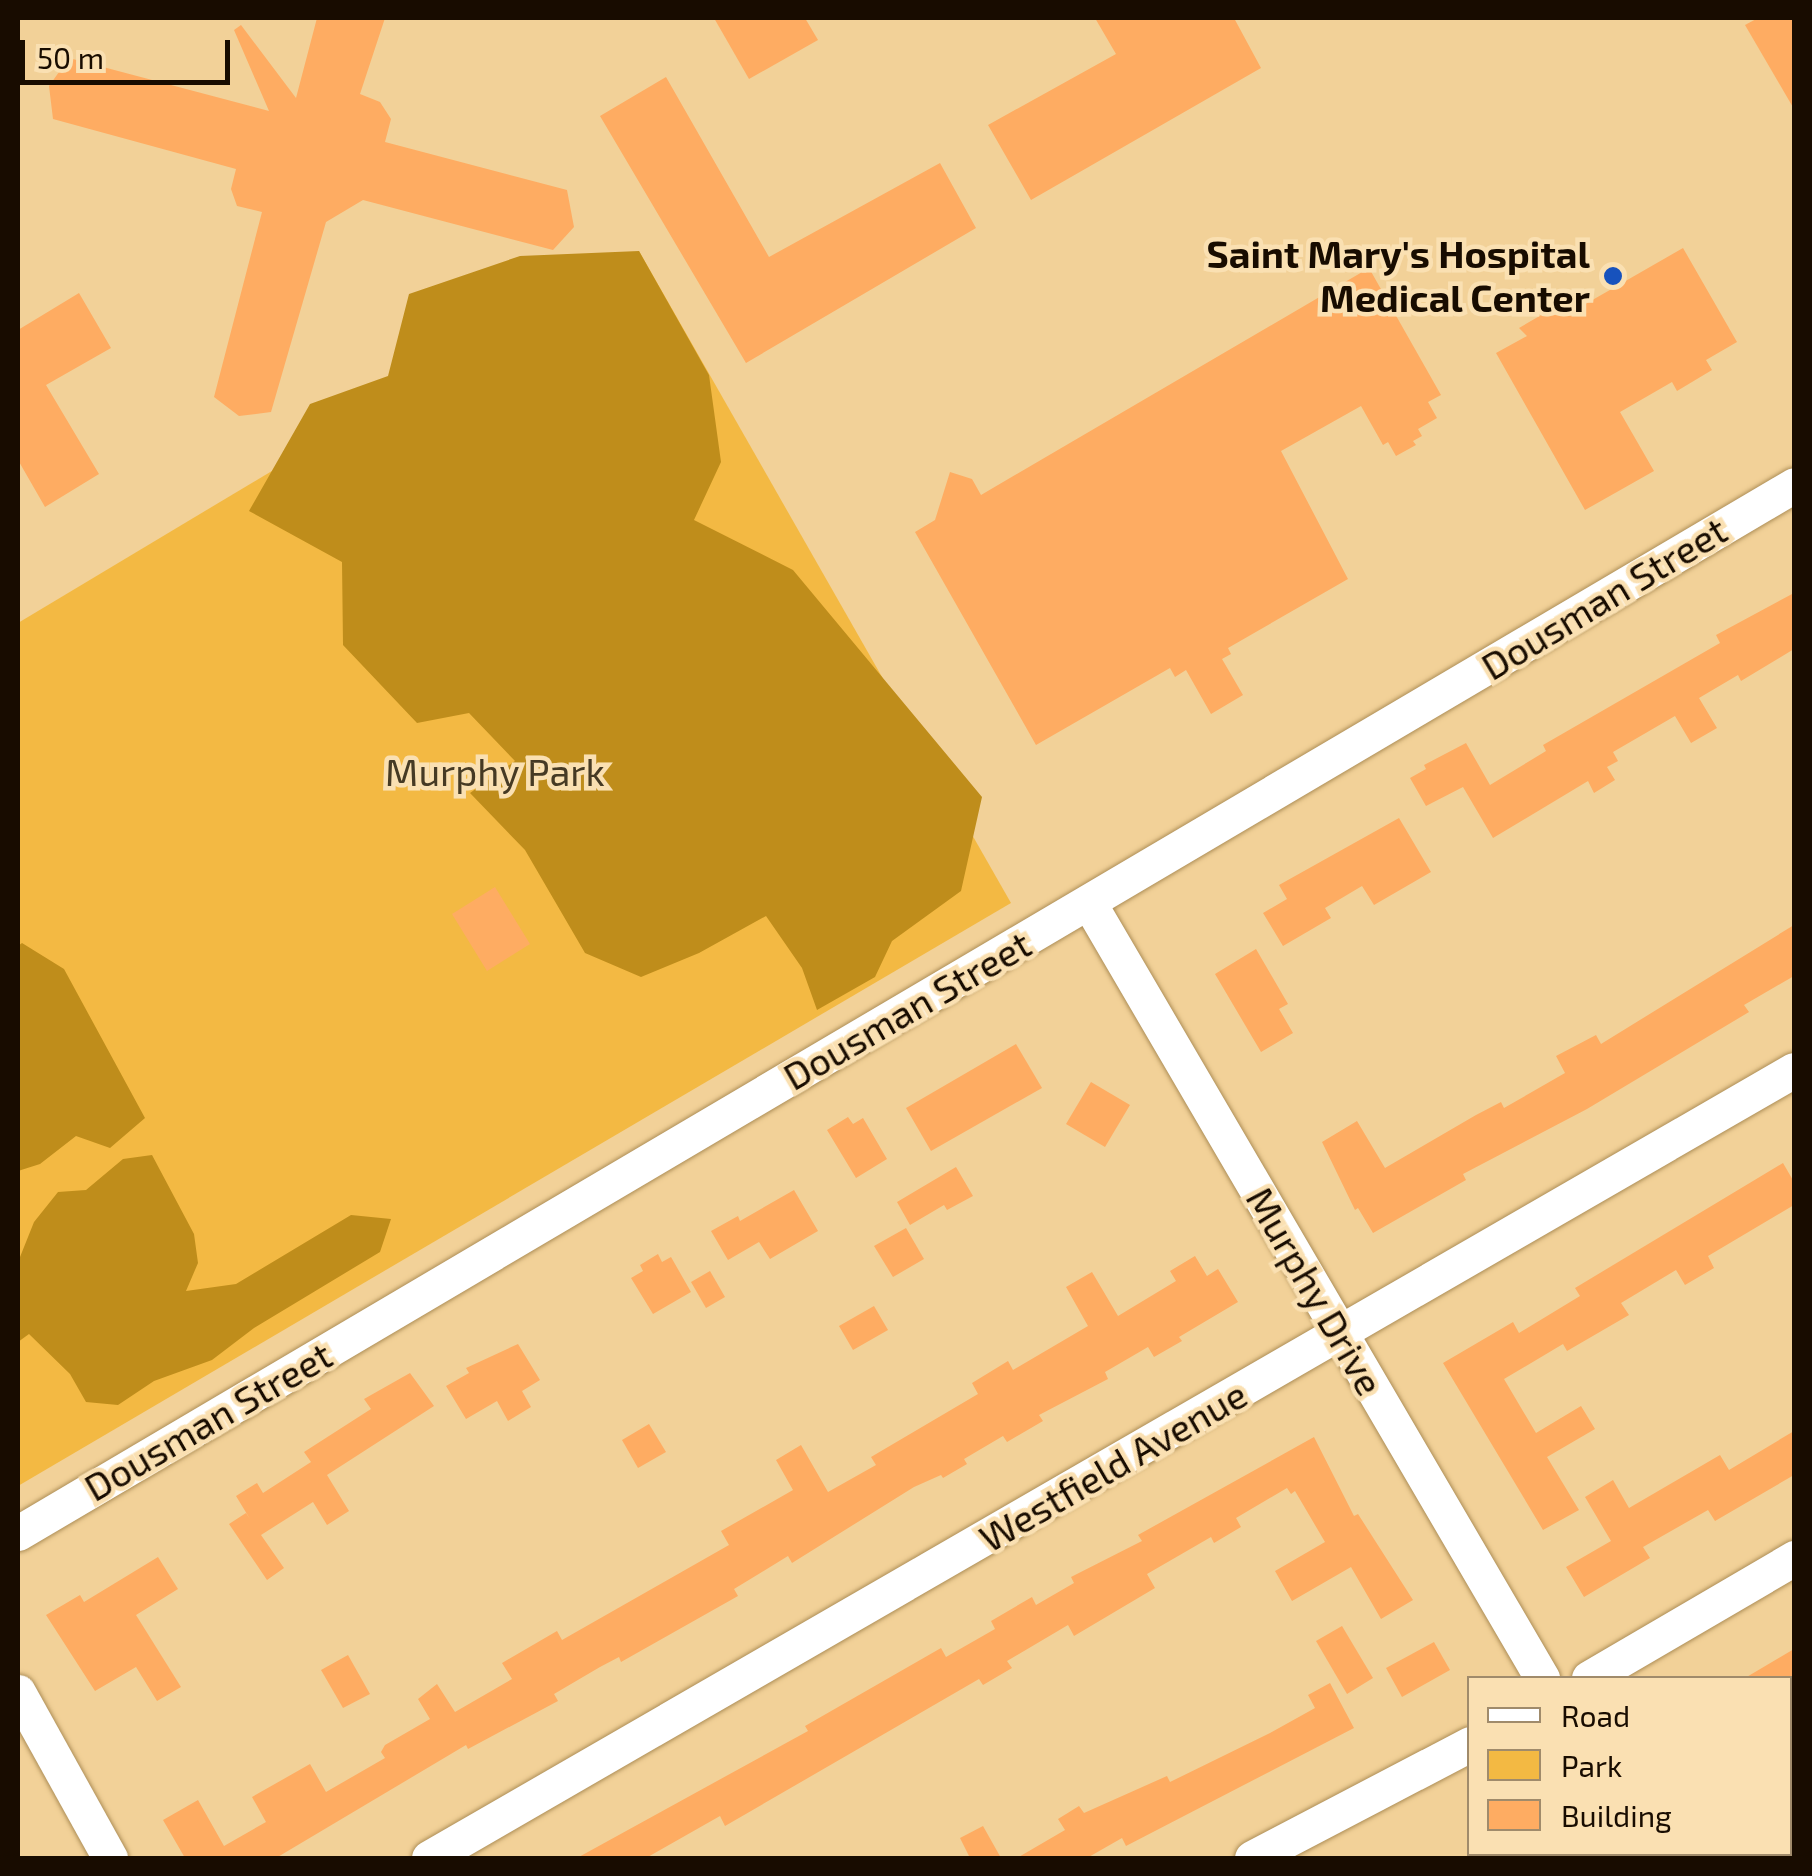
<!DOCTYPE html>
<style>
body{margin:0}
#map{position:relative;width:1812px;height:1876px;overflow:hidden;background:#f2d198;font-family:"Exo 2",sans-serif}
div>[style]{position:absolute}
.green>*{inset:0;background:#f3b943}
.forest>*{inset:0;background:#bf8d1b}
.building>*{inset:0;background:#feac62}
.roads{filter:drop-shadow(0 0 2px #ad8e57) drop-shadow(0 0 2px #ad8e57)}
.minor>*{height:35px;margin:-17.5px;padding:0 17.5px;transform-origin:17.5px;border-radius:17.5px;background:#fff}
.dots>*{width:28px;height:28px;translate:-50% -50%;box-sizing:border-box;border:5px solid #fae0b2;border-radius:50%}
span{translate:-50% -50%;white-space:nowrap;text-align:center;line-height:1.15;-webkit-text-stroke:9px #fae0b2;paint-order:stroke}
.poi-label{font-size:38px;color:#180c00;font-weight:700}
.right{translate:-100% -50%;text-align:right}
.street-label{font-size:38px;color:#180c00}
.park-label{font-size:38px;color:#463a24}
.frame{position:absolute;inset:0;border:20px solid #180c00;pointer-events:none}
.legend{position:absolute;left:1467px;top:1676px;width:325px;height:180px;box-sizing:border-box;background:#fae0b2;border:2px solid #a08b6b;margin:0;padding:12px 18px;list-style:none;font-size:30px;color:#180c00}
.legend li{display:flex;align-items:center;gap:20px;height:50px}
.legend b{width:50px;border:2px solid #a08b6b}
.scale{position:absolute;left:20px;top:40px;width:210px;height:45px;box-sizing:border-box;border:5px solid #180c00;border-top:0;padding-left:12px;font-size:30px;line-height:35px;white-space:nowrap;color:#180c00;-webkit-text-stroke:8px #fae0b2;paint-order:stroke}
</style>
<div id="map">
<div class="green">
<i style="clip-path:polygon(639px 251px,1011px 903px,18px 1486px,18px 623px)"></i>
</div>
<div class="forest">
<i style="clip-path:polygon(639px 251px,709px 375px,721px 462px,694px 520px,793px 570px,982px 797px,961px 891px,892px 941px,875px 977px,817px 1010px,802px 968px,766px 916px,699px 953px,641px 977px,585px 953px,525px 850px,470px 793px,515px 761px,469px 713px,417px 723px,343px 645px,342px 562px,249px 511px,310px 404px,388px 376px,409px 294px,520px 256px)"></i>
<i style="clip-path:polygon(22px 943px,64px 969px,145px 1118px,110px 1148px,76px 1136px,40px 1164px,18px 1171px,18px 946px)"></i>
<i style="clip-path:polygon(152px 1155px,194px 1234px,198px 1263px,186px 1291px,236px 1284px,351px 1215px,391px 1219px,380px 1252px,254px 1328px,212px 1360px,154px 1381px,118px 1405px,86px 1402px,70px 1374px,29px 1334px,18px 1342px,18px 1348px,18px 1262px,34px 1222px,58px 1192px,86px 1190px,123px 1159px)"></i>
</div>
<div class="building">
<i style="clip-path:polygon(317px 18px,385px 18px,360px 94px,380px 102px,391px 119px,385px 142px,567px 190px,574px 227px,553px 250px,363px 200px,326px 222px,271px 412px,239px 416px,214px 397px,262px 212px,237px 206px,231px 189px,236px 169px,53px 119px,49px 86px,69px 58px,269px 111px,234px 30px,241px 25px,296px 98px)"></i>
<i style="clip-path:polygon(714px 18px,805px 18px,818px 40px,749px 79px)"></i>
<i style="clip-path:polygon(1095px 18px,1234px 18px,1261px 68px,1031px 200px,988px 125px,1116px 54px)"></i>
<i style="clip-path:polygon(1758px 18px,1794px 18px,1794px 109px,1745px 25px)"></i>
<i style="clip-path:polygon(666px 77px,769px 257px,940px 163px,976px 228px,746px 363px,600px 116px)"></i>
<i style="clip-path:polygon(1683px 248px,1737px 342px,1706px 360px,1712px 370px,1677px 391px,1672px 382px,1620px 412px,1654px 471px,1585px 510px,1496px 353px,1527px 336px,1519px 328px,1576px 295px,1582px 306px)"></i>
<i style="clip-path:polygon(1369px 268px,1441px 395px,1428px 402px,1437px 418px,1418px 429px,1422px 436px,1413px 441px,1416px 445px,1396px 456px,1388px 442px,1383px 445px,1361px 406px,1281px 451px,1348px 579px,1228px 648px,1231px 654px,1222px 659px,1243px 695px,1211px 714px,1186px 670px,1175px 677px,1170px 668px,1036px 745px,915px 532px,935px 520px,950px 472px,972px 479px,981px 495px)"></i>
<i style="clip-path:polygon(79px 293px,111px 348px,46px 385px,99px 474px,45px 507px,18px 460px,18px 330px)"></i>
<i style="clip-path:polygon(1794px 593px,1794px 649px,1741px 681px,1738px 675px,1699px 698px,1717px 728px,1691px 743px,1675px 716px,1613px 752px,1618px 761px,1607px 767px,1615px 780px,1594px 793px,1588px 781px,1493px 838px,1463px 787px,1426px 806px,1410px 778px,1426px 769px,1424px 765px,1466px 743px,1490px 785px,1546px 751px,1543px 745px,1720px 643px,1716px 635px)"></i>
<i style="clip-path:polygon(1399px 818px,1431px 872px,1374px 905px,1362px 886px,1325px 908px,1331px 918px,1283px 946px,1263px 913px,1287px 899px,1279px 885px)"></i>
<i style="clip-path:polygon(495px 887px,530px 944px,487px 971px,452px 914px)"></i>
<i style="clip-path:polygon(1794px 925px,1794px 976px,1744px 1005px,1749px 1012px,1587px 1109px,1463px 1174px,1466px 1180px,1373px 1233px,1358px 1208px,1355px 1210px,1322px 1142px,1357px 1121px,1385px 1168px,1476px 1115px,1501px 1102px,1504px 1108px,1565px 1073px,1556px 1056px,1596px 1035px,1601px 1044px)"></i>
<i style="clip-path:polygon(1256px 949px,1288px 1004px,1279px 1009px,1293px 1033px,1261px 1052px,1215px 974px)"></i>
<i style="clip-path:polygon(1016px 1044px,1042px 1088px,931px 1151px,906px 1108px)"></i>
<i style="clip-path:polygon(1091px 1082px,1130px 1105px,1105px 1147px,1066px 1124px)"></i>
<i style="clip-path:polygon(848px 1117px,853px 1124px,863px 1118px,887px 1159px,856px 1178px,827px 1130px)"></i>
<i style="clip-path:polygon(1783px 1163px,1794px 1182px,1794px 1205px,1708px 1256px,1714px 1268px,1685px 1285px,1676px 1270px,1621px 1303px,1629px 1315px,1567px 1351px,1563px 1344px,1504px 1379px,1536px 1433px,1581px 1406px,1595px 1429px,1547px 1457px,1579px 1510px,1543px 1530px,1443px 1363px,1513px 1322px,1519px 1333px,1580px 1296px,1575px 1288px)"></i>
<i style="clip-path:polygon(956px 1167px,973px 1196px,947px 1210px,944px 1205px,910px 1225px,897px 1202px)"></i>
<i style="clip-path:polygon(794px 1190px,818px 1231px,770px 1259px,759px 1242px,728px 1260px,711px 1231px,738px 1216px,740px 1221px)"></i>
<i style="clip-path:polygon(906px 1228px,924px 1259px,893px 1277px,874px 1246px)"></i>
<i style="clip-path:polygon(658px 1254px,662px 1262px,671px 1257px,691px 1292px,653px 1314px,631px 1278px,643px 1271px,640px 1265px)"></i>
<i style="clip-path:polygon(1195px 1256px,1207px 1276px,1218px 1269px,1238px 1302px,1179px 1337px,1182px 1341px,1154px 1357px,1148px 1347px,1105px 1372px,1108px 1379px,1039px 1415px,1043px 1421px,1007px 1442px,1003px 1436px,964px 1459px,967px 1464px,943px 1478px,941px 1475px,914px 1487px,792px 1563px,788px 1556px,734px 1589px,738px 1596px,621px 1662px,619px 1657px,600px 1667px,554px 1694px,558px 1701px,468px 1749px,466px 1745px,276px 1858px,185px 1858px,163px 1820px,198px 1800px,224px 1846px,266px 1822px,252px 1797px,310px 1764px,326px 1792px,385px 1758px,381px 1752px,385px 1745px,430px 1719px,418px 1699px,437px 1684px,455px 1712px,512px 1679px,502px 1663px,557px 1631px,562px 1640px,729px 1545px,721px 1531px,793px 1490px,776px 1460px,801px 1445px,828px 1492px,876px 1465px,871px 1457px,978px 1394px,972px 1383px,1008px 1361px,1013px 1370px,1088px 1326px,1066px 1287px,1092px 1272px,1118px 1316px,1176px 1281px,1170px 1271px)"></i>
<i style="clip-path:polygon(710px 1271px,725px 1297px,706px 1308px,691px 1282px)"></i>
<i style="clip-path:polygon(874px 1306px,888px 1330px,853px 1350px,839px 1326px)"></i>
<i style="clip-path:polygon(518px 1344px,540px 1380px,522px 1391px,531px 1407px,508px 1421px,497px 1401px,466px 1419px,446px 1386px,469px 1373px,466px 1368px)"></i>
<i style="clip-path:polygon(410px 1373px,434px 1406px,327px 1475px,349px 1511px,327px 1525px,313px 1502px,261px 1535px,284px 1568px,267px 1580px,229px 1524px,246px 1513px,250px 1519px,236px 1496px,257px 1483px,263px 1493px,311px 1462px,304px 1452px,371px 1409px,364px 1399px)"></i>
<i style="clip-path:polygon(649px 1424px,666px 1452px,638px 1468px,622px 1440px)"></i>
<i style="clip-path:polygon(1794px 1431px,1794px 1475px,1715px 1521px,1708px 1510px,1643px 1547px,1650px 1558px,1584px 1597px,1566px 1567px,1611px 1541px,1585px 1497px,1613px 1480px,1629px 1508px,1720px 1455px,1729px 1470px)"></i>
<i style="clip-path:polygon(1314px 1437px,1354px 1516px,1358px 1514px,1413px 1600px,1381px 1619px,1351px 1567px,1292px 1601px,1275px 1571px,1325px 1542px,1295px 1491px,1291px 1494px,1287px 1488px,1236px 1518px,1241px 1527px,1214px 1543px,1211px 1537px,1147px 1574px,1155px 1588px,1074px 1636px,1068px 1625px,1007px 1661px,1012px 1668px,983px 1685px,979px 1679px,725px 1826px,720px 1816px,646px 1858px,577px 1858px,808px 1731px,805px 1726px,941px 1648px,946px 1657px,995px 1629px,991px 1621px,1032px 1597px,1036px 1605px,1074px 1583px,1071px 1577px,1142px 1541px,1138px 1535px)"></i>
<i style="clip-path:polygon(158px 1557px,178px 1589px,136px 1615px,181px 1687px,157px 1701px,136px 1667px,95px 1691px,46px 1615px,80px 1595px,84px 1602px)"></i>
<i style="clip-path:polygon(1342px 1626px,1373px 1678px,1347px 1694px,1316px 1641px)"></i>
<i style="clip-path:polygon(1434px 1642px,1450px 1670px,1402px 1697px,1386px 1668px)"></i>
<i style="clip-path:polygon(1794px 1649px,1794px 1678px,1745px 1678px)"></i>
<i style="clip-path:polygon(348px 1655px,370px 1694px,343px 1708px,321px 1670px)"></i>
<i style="clip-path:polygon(1330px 1683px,1354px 1728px,1126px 1846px,1122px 1838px,1087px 1858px,1017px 1858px,1065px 1830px,1058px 1819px,1079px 1806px,1084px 1813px,1167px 1776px,1170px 1782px,1270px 1733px,1315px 1708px,1308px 1695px)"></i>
<i style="clip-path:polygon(983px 1826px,1001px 1858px,970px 1858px,960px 1838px)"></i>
</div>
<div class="roads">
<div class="minor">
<i style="left:1089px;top:903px;width:898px;rotate:59.69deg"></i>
<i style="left:18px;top:1533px;width:2062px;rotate:-30.54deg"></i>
<i style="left:1589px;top:1678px;width:238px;rotate:-30.3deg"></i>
<i style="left:18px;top:1692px;width:190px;rotate:61deg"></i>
<i style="left:1647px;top:1854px;width:5px;rotate:53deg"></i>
<i style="left:429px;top:1858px;width:1576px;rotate:-30deg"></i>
<i style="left:1252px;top:1858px;width:246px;rotate:-27.6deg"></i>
</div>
</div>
<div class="dots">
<i style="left:1613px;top:276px;background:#1752bd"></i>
</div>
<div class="poi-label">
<span class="right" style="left:1590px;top:276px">Saint Mary's Hospital<br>Medical Center</span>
</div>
<div class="street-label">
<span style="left:1604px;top:598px;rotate:-31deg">Dousman Street</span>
<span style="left:907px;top:1010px;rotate:-30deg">Dousman Street</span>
<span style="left:1315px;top:1291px;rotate:60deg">Murphy Drive</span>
<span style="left:208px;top:1421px;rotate:-30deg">Dousman Street</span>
<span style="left:1113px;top:1466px;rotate:-30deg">Westfield Avenue</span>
</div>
<div class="park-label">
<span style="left:495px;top:772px">Murphy Park</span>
</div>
<div class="frame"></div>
<ul class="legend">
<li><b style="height:12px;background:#fff"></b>Road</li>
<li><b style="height:28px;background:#f3b943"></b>Park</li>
<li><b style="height:28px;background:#feac62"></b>Building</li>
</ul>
<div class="scale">50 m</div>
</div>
